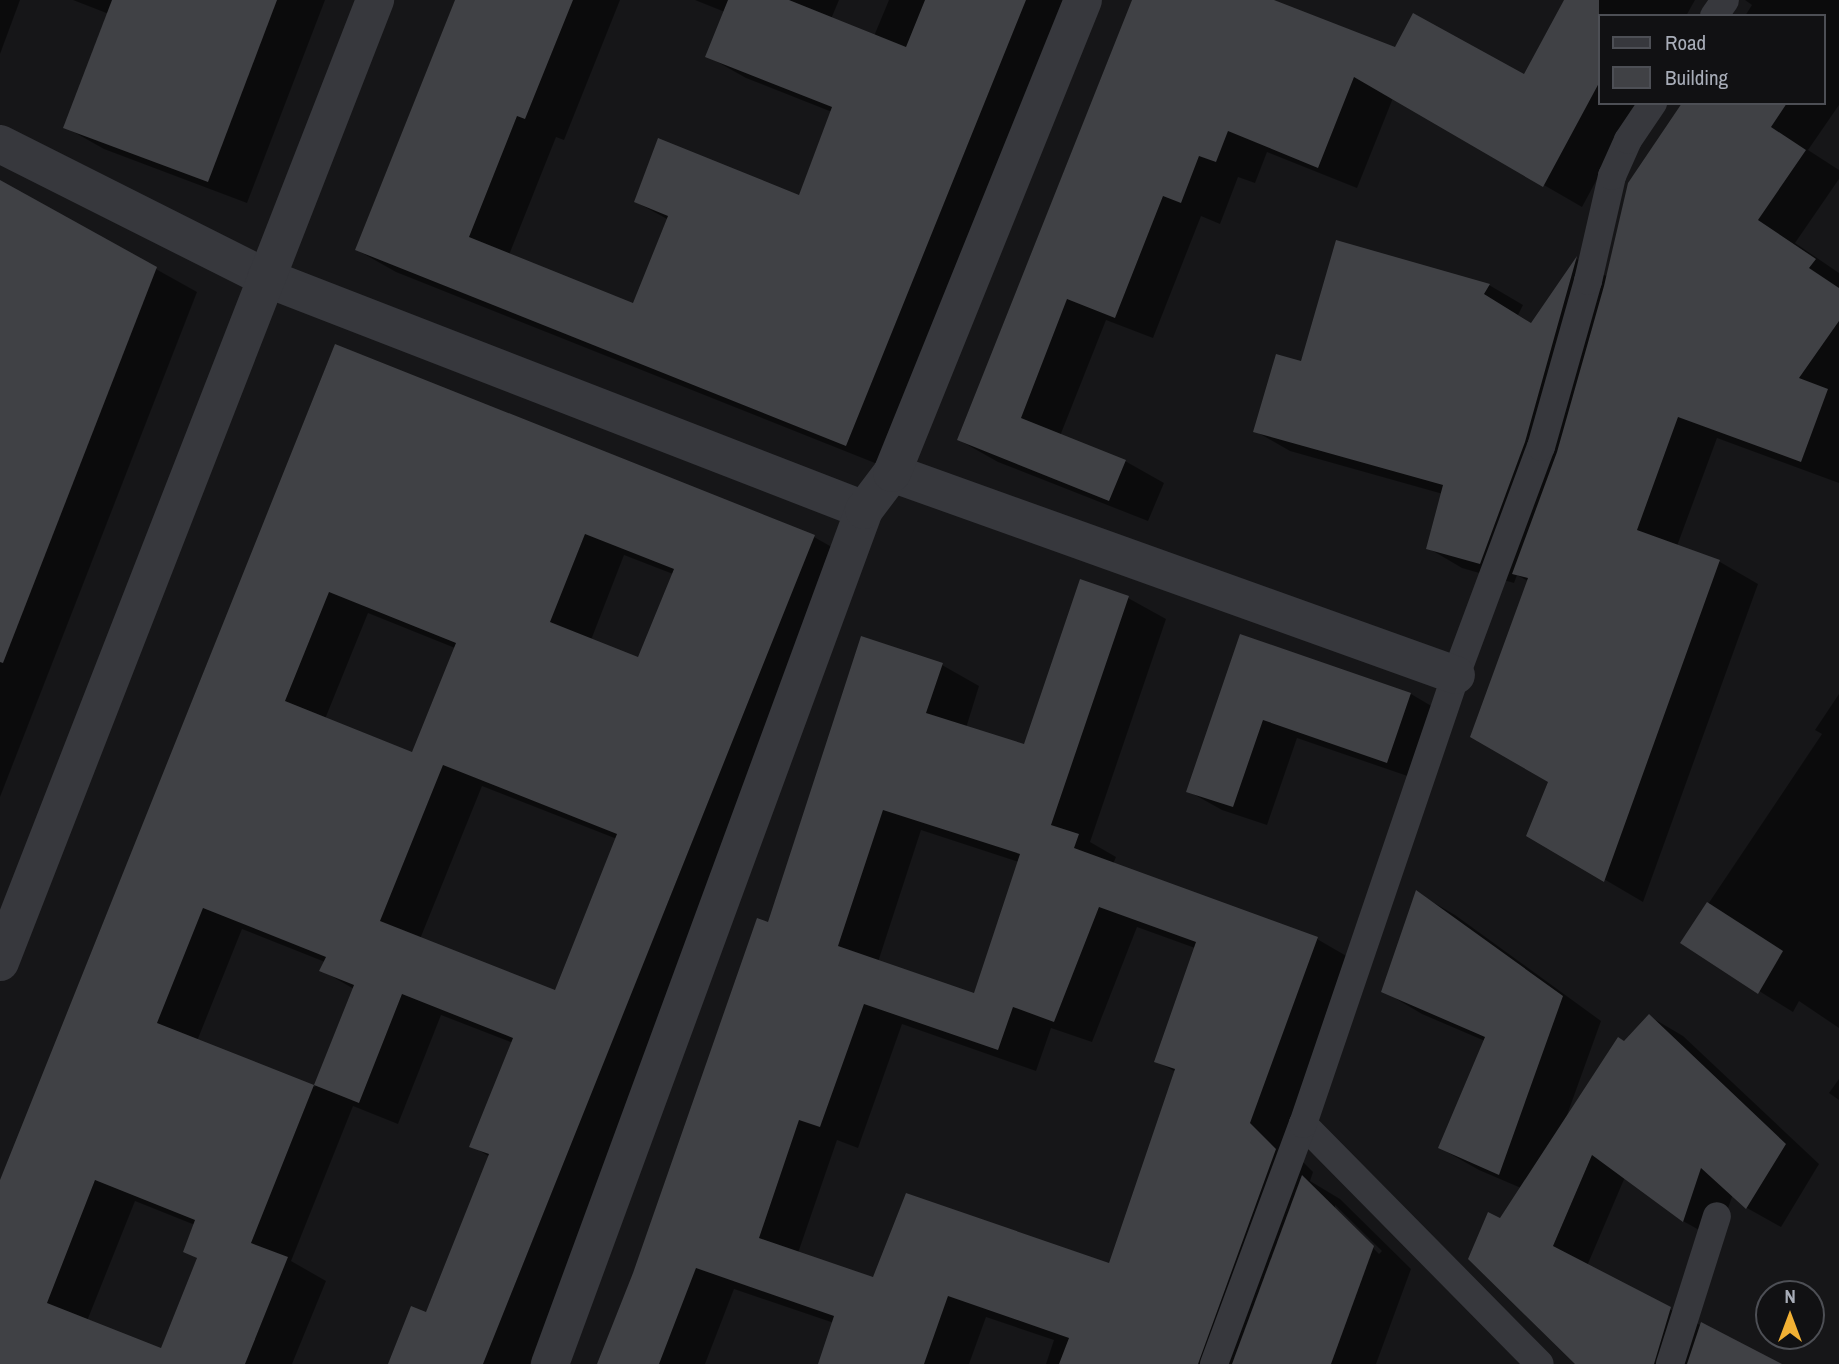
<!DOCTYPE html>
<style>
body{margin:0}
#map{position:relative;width:1839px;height:1364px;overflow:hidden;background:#161618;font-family:"Archivo Narrow",sans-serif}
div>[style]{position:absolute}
.shadow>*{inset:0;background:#0007}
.building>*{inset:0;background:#404145}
.lane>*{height:28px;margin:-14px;padding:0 14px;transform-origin:14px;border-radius:14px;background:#37383d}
.street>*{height:38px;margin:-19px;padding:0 19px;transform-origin:19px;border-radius:19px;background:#37383d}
span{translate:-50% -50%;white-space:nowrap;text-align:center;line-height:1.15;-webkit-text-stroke:5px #111113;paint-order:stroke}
.legend{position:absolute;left:1598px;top:14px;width:228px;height:91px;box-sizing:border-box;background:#111113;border:2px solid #4d4f55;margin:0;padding:9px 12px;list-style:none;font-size:21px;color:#a8adb8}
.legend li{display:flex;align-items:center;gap:14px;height:35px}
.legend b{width:35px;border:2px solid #4d4f55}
.north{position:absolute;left:1755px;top:1280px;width:70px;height:70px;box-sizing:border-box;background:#111113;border:2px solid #4d4f55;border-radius:50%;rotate:0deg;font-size:19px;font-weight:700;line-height:28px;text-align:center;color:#a8adb8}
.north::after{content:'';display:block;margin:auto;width:24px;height:32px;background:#f2b134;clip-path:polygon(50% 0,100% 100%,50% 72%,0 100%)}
</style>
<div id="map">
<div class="shadow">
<i style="clip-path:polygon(0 0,20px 0,0 54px)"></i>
<i style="clip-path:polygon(73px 0,325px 0,247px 203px,104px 149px,65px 127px,109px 14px)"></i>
<i style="clip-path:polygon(458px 0,620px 0,564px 140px,556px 137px,509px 255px,634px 305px,669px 220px,636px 202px,800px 197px,832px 112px,746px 78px,707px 56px,725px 12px,695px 0,839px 0,831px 19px,874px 36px,889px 0,1073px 0,885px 467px,396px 272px,357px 250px)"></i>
<i style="clip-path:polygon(1133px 0,1269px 0,1396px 49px,1525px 76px,1566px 0,1695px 0,1686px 16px,1599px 16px,1599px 103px,1638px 103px,1582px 207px,1393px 98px,1357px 188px,1267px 152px,1255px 183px,1238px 177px,1220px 224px,1201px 216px,1153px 338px,1106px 320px,1060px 436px,1125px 461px,1164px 483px,1148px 521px,998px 462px,959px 440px)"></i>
<i style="clip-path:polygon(1745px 0,1839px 0,1839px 105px,1808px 150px,1839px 170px,1839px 179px,1795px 243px,1839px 273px,1839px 483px,1717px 438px,1677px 546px,1720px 562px,1758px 584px,1643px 902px,1529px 835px,1550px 781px,1528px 581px,1517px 575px,1514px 583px,1462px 568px,1428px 548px,1443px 494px,1290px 451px,1255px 431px,1302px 363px,1489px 285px,1523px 305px,1518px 315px,1532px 324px,1577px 259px,1608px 277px,1684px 103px,1823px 103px,1823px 16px,1745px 16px,1752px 5px)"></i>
<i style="clip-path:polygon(0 182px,197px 292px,0 797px)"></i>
<i style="clip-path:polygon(evenodd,335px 347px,814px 537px,853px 559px,530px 1364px,390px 1364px,427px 1314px,490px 1157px,472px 1146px,513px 1043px,441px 1015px,398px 1124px,353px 1106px,291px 1261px,326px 1281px,292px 1364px,0 1364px,0 1185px,335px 347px,624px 555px,673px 574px,639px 659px,591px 640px,624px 555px,335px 347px,368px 613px,455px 648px,413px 754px,325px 719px,368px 613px,335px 347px,482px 786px,617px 839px,556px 992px,420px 939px,482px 786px,335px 347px,242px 929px,325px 962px,321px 970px,354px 989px,315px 1087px,197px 1041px,242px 929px,335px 347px,135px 1201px,195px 1225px,185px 1251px,199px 1259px,162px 1350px,87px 1321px,135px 1201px)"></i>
<i style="clip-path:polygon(evenodd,1128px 598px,1166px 619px,1090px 842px,1116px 857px,1113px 864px,1317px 939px,1355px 961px,1287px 1146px,1313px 1172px,1310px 1181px,1340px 1199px,1411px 1269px,1376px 1364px,1046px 1364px,1054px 1340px,986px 1317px,969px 1364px,820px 1364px,834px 1323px,734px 1289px,705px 1364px,599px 1364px,769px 924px,942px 665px,979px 686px,966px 728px,1025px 746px,1128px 598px,921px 830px,1019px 862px,975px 995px,878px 962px,921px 830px,1128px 598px,1137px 927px,1195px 948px,1156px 1061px,1176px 1072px,1110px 1265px,874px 1279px,798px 1253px,837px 1140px,858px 1148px,902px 1024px,1036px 1071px,1051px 1028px,1092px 1042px,1137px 927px,1128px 598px,1335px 1205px,1382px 1251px,1379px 1254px,1335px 1210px,1335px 1205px)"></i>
<i style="clip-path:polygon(1242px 636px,1411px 694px,1445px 714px,1422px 781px,1297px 738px,1267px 825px,1222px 810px,1188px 791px)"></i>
<i style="clip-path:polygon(1839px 694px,1839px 1028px,1799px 1001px,1793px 1012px,1682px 943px,1822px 734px,1815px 730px)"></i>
<i style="clip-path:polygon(1417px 893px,1455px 915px,1601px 1021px,1567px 1115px,1649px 1016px,1683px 1036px,1819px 1164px,1781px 1227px,1747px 1208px,1733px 1194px,1717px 1240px,1683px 1221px,1625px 1177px,1587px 1266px,1775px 1364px,1577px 1364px,1500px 1220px,1521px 1188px,1479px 1170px,1440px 1148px,1485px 1041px,1422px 1014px,1383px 991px)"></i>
<i style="clip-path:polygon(1839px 1079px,1839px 1100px,1829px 1093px)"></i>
</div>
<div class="building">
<i style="clip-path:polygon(112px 0,277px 0,208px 182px,63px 128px)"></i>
<i style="clip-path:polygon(455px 0,573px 0,525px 119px,517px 116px,469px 237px,633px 303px,668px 216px,634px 202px,658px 138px,799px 195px,832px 107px,705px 57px,728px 0,789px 0,906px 47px,925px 0,1026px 0,846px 446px,355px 250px)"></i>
<i style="clip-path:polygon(1132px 0,1274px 0,1395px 47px,1413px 13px,1524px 74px,1564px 0,1599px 0,1599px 83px,1543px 187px,1354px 77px,1318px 168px,1228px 131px,1216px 162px,1199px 156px,1181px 203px,1163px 196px,1115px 318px,1067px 299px,1021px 418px,1126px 460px,1109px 501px,957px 440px)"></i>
<i style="clip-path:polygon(1682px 103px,1787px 103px,1771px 127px,1806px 150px,1758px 220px,1816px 259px,1809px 268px,1839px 288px,1839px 321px,1799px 378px,1828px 389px,1801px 462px,1678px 417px,1637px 530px,1720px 560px,1604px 882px,1526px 836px,1548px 782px,1470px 737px,1528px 578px,1512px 574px,1557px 452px,1604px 286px,1628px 183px)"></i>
<i style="clip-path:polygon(0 180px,157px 267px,3px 663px,0 662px)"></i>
<i style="clip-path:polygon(1336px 240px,1490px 284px,1484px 294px,1531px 323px,1577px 256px,1525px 442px,1480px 564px,1426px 549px,1443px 485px,1253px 432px,1276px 354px,1301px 361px)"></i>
<i style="clip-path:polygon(evenodd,335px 344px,815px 535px,483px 1364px,388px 1364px,411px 1306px,426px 1312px,489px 1154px,469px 1147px,513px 1038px,402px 994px,359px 1103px,314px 1085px,251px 1243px,288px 1257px,245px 1364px,0 1364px,0 1180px,335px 344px,585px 534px,674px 569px,638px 657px,550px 622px,585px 534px,335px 344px,329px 592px,456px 643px,412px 752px,285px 701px,329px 592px,335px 344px,443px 765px,617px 834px,555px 990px,380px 921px,443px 765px,335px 344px,203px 908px,326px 957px,319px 971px,354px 985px,314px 1085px,157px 1023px,203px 908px,335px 344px,95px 1180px,195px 1220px,183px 1252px,197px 1258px,161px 1348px,47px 1303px,95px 1180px)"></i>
<i style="clip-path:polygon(evenodd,1080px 579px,1129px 596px,1051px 825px,1079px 834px,1074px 848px,1318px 937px,1250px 1123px,1276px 1149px,1198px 1364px,1059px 1364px,1069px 1338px,948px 1296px,924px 1364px,818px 1364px,834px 1316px,696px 1268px,659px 1364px,597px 1364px,633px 1273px,757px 918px,768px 922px,861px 636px,943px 663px,926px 713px,1024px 744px,1080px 579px,883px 810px,1020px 854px,974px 993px,838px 946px,883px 810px,1080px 579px,1099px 907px,1196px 942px,1154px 1062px,1175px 1069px,1109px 1263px,906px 1193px,873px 1277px,759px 1238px,799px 1120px,820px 1127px,864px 1004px,998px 1050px,1013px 1007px,1054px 1022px,1099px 907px)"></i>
<i style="clip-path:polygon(1240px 634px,1411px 693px,1387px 763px,1263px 720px,1233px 807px,1186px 792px)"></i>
<i style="clip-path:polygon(1416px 890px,1563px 996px,1499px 1175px,1438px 1148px,1485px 1037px,1381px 992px)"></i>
<i style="clip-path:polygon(1707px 902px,1783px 951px,1758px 994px,1680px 943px)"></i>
<i style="clip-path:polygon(1649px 1014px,1786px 1144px,1746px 1209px,1701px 1168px,1683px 1222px,1592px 1155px,1553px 1246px,1671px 1307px,1654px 1364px,1575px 1364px,1468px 1259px,1488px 1212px,1500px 1218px,1618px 1037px,1624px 1041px)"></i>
<i style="clip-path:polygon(1302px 1175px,1374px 1246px,1331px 1364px,1232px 1364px)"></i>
<i style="clip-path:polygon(1701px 1322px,1782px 1364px,1687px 1364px)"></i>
</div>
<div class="lane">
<i style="left:1714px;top:16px;width:19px;rotate:-55deg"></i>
<i style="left:1303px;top:1124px;width:337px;rotate:45.4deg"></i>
<i style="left:1214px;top:1364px;width:256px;rotate:-69.7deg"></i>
<i style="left:1303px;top:1124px;width:474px;rotate:-71.2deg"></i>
<i style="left:1456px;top:675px;width:243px;rotate:-69.6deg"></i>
<i style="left:1541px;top:447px;width:173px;rotate:-74.2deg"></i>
<i style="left:1588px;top:281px;width:108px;rotate:-77.1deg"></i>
<i style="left:1612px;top:176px;width:39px;rotate:-66deg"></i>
<i style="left:1628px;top:140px;width:45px;rotate:-56deg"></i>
<i style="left:1670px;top:1364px;width:155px;rotate:-72.4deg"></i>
</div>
<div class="street">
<i style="left:0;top:144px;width:298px;rotate:26.7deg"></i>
<i style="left:266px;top:278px;width:641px;rotate:21.2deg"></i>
<i style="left:892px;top:473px;width:599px;rotate:19.71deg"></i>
<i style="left:0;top:962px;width:1033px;rotate:-68.7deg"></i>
<i style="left:550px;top:1364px;width:910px;rotate:-69.81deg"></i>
<i style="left:864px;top:510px;width:46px;rotate:-52.9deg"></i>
<i style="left:892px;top:473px;width:510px;rotate:-68.01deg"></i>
</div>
<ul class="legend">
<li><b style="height:9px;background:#37383d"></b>Road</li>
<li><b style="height:19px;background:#404145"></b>Building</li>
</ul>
<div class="north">N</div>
</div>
